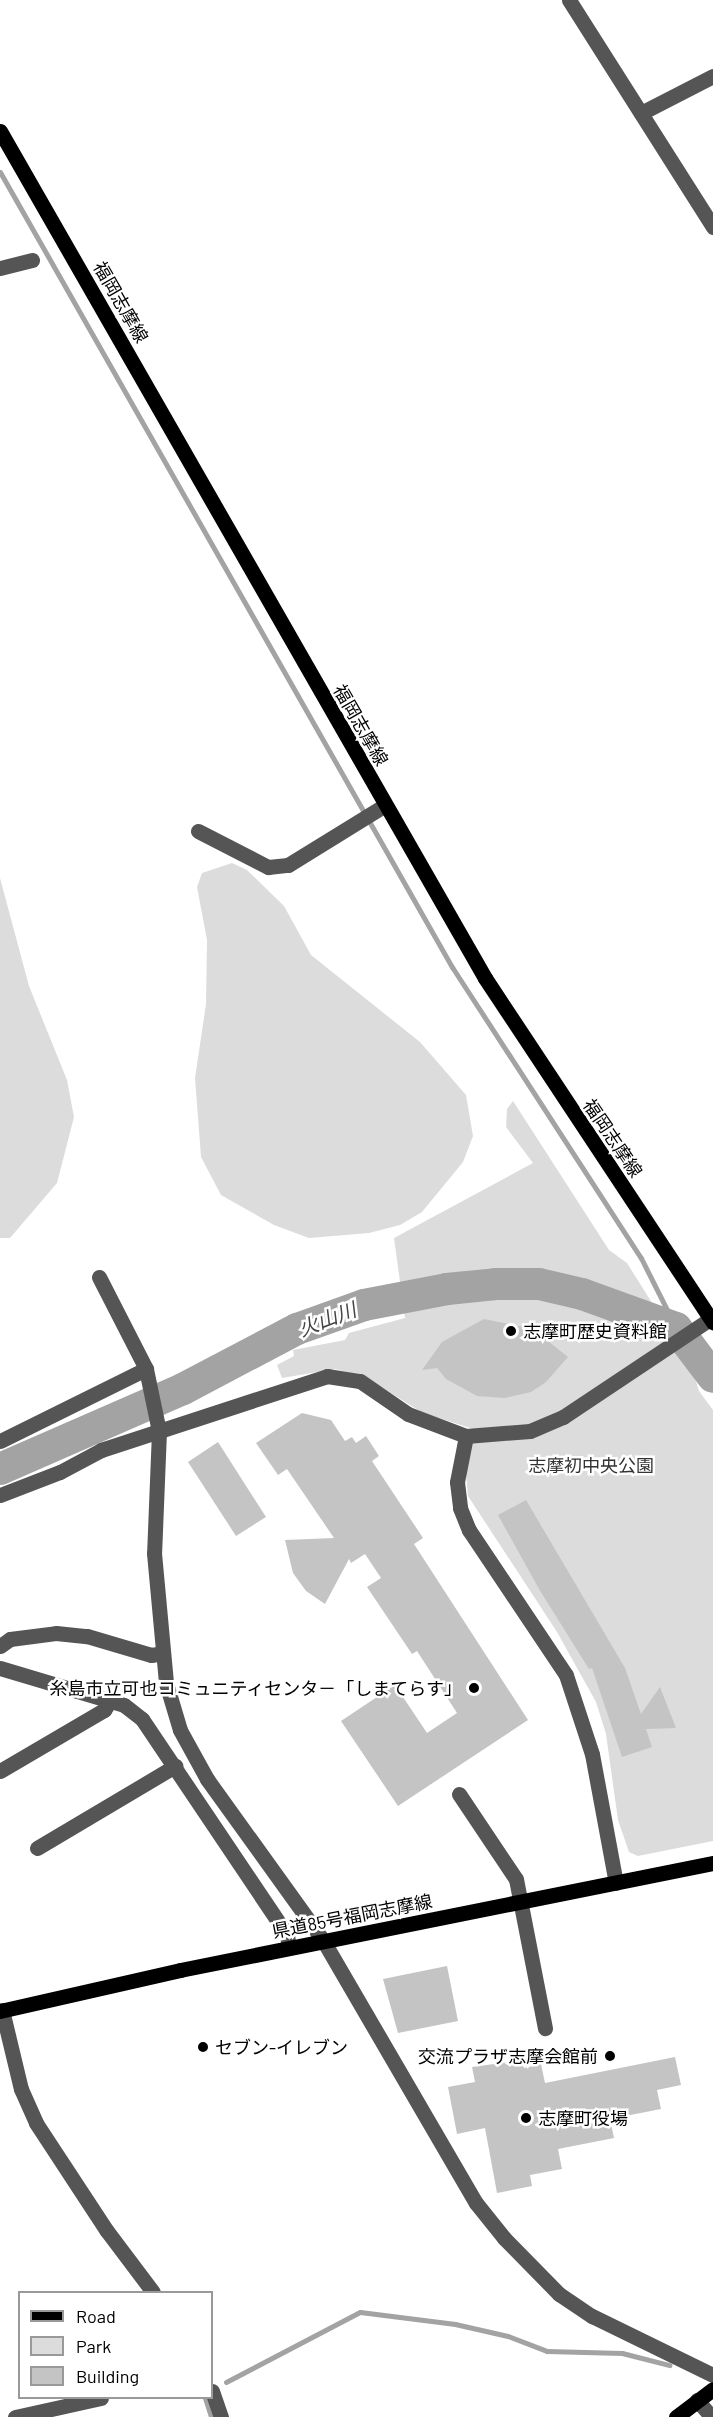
<!DOCTYPE html>
<meta charset="utf-8">
<style>
body{margin:0}
#map{position:relative;width:713px;height:2417px;overflow:hidden;background:#fff;font-family:Barlow,"Noto Sans JP",sans-serif}
div>[style]{position:absolute}
.green>*{inset:0;background:#dcdcdc}
.stream>*{height:5px;margin:-2.5px;padding:0 2.5px;transform-origin:2.5px;border-radius:2.5px;background:#a3a3a3}
.river>*{height:32px;margin:-16px;padding:0 16px;transform-origin:16px;border-radius:16px;background:#a3a3a3}
.building>*{inset:0;background:#c4c4c4}
.minor>*{height:15px;margin:-7.5px;padding:0 7.5px;transform-origin:7.5px;border-radius:7.5px;background:#555}
.major>*{height:15px;margin:-7.5px;padding:0 7.5px;transform-origin:7.5px;border-radius:7.5px;background:#000}
.dots>*{width:16px;height:16px;translate:-50% -50%;box-sizing:border-box;border:3px solid #fff;border-radius:50%}
span{translate:-50% -50%;white-space:nowrap;text-align:center;line-height:1.15;-webkit-text-stroke:5px #fff;paint-order:stroke}
.street-label{font-size:18px;color:#000}
.poi-label{font-size:18px;color:#000}
.left{translate:0 -50%;text-align:left}
.right{translate:-100% -50%;text-align:right}
.park-label{font-size:18px;color:#333}
.water-label{font-size:20px;color:#444;font-style:italic}
.legend{position:absolute;left:18px;top:2291px;width:195px;height:108px;box-sizing:border-box;background:#fff;border:2px solid #999;margin:0;padding:8px 10px;list-style:none;font-size:18px;color:#000}
.legend li{display:flex;align-items:center;gap:12px;height:30px}
.legend b{width:30px;border:2px solid #999}
</style>
<div id="map">
<div class="green">
<i style="clip-path:polygon(232px 863px,247px 870px,284px 906px,311px 955px,420px 1042px,466px 1095px,473px 1136px,463px 1162px,422px 1212px,400px 1225px,369px 1233px,309px 1238px,274px 1225px,221px 1195px,201px 1157px,195px 1078px,206px 1004px,207px 940px,197px 887px,202px 873px)"></i>
<i style="clip-path:polygon(0 878px,29px 986px,67px 1080px,74px 1117px,57px 1183px,10px 1238px,0 1238px)"></i>
<i style="clip-path:polygon(513px 1101px,609px 1250px,627px 1263px,691px 1365px,699px 1391px,713px 1410px,713px 1841px,638px 1856px,629px 1852px,618px 1820px,606px 1734px,596px 1702px,557px 1632px,468px 1496px,466px 1474px,473px 1429px,421px 1412px,366px 1377px,335px 1369px,282px 1378px,277px 1365px,294px 1356px,293px 1350px,345px 1340px,349px 1333px,405px 1318px,394px 1238px,533px 1163px,506px 1127px,507px 1109px)"></i>
</div>
<div class="stream">
<i style="left:0;top:172px;width:915px;rotate:60.38deg"></i>
<i style="left:452px;top:967px;width:347px;rotate:57deg"></i>
<i style="left:641px;top:1258px;width:78px;rotate:63.4deg"></i>
<i style="left:226px;top:2382px;width:151px;rotate:-27.6deg"></i>
<i style="left:360px;top:2312px;width:96px;rotate:7.2deg"></i>
<i style="left:455px;top:2324px;width:54px;rotate:12.8deg"></i>
<i style="left:508px;top:2336px;width:42px;rotate:21deg"></i>
<i style="left:547px;top:2351px;width:75px;rotate:1.5deg"></i>
<i style="left:622px;top:2353px;width:49px;rotate:14.3deg"></i>
<i style="left:205px;top:2398px;width:20px;rotate:72deg"></i>
</div>
<div class="river">
<i style="left:0;top:1469px;width:200px;rotate:-23.6deg"></i>
<i style="left:183px;top:1389px;width:129px;rotate:-27.8deg"></i>
<i style="left:297px;top:1329px;width:71px;rotate:-19.7deg"></i>
<i style="left:364px;top:1305px;width:85px;rotate:-10.9deg"></i>
<i style="left:447px;top:1289px;width:49px;rotate:-5.8deg"></i>
<i style="left:496px;top:1284px;width:43px"></i>
<i style="left:539px;top:1284px;width:44px;rotate:13.1deg"></i>
<i style="left:582px;top:1294px;width:100px;rotate:19.9deg"></i>
<i style="left:676px;top:1328px;width:61px;rotate:52.9deg"></i>
</div>
<div class="building">
<i style="clip-path:polygon(484px 1319px,533px 1329px,568px 1357px,546px 1382px,531px 1392px,505px 1398px,477px 1396px,446px 1379px,437px 1368px,422px 1370px,442px 1342px)"></i>
<i style="clip-path:polygon(302px 1413px,331px 1420px,345px 1441px,352px 1437px,356px 1443px,366px 1436px,379px 1456px,372px 1461px,423px 1538px,414px 1544px,528px 1720px,398px 1806px,341px 1721px,395px 1685px,427px 1733px,457px 1713px,417px 1651px,412px 1654px,367px 1587px,381px 1578px,365px 1554px,351px 1563px,349px 1559px,325px 1604px,306px 1591px,293px 1573px,285px 1540px,334px 1538px,287px 1469px,278px 1475px,256px 1443px)"></i>
<i style="clip-path:polygon(218px 1442px,266px 1517px,236px 1536px,188px 1462px)"></i>
<i style="clip-path:polygon(526px 1500px,625px 1668px,641px 1714px,660px 1687px,676px 1728px,646px 1729px,652px 1747px,622px 1757px,592px 1668px,589px 1669px,539px 1589px,498px 1515px)"></i>
<i style="clip-path:polygon(447px 1966px,458px 2021px,398px 2033px,383px 1979px)"></i>
<i style="clip-path:polygon(675px 2057px,681px 2085px,657px 2090px,661px 2109px,610px 2119px,614px 2138px,558px 2149px,562px 2169px,530px 2175px,532px 2186px,497px 2193px,485px 2128px,457px 2134px,448px 2087px,475px 2082px,472px 2067px,522px 2060px,524px 2068px,541px 2064px,545px 2083px)"></i>
</div>
<div class="minor">
<i style="left:569px;top:0;width:269px;rotate:57.6deg"></i>
<i style="left:641px;top:113px;width:81px;rotate:-27.2deg"></i>
<i style="left:0;top:268px;width:33px;rotate:-14deg"></i>
<i style="left:198px;top:831px;width:79px;rotate:27.2deg"></i>
<i style="left:268px;top:867px;width:20px;rotate:-6deg"></i>
<i style="left:288px;top:865px;width:114px;rotate:-31.7deg"></i>
<i style="left:99px;top:1277px;width:103px;rotate:62.9deg"></i>
<i style="left:466px;top:1436px;width:47px;rotate:101.1deg"></i>
<i style="left:457px;top:1482px;width:26px;rotate:83deg"></i>
<i style="left:460px;top:1508px;width:24px;rotate:68deg"></i>
<i style="left:469px;top:1530px;width:174px;rotate:56.2deg"></i>
<i style="left:566px;top:1675px;width:83px;rotate:71.8deg"></i>
<i style="left:592px;top:1754px;width:131px;rotate:79.5deg"></i>
<i style="left:0;top:1441px;width:163px;rotate:-26.3deg"></i>
<i style="left:146px;top:1369px;width:63px;rotate:78.2deg"></i>
<i style="left:159px;top:1431px;width:122px;rotate:92.3deg"></i>
<i style="left:154px;top:1553px;width:131px;rotate:84.7deg"></i>
<i style="left:166px;top:1683px;width:49px;rotate:73.4deg"></i>
<i style="left:180px;top:1730px;width:56px;rotate:61.1deg"></i>
<i style="left:207px;top:1779px;width:201px;rotate:54.3deg"></i>
<i style="left:324px;top:1942px;width:302px;rotate:59.8deg"></i>
<i style="left:476px;top:2203px;width:45px;rotate:51.3deg"></i>
<i style="left:504px;top:2238px;width:78px;rotate:45.5deg"></i>
<i style="left:559px;top:2294px;width:40px;rotate:34deg"></i>
<i style="left:592px;top:2316px;width:135px;rotate:26deg"></i>
<i style="left:0;top:1495px;width:64px;rotate:-21deg"></i>
<i style="left:60px;top:1472px;width:47px;rotate:-28.2deg"></i>
<i style="left:101px;top:1450px;width:238px;rotate:-18.1deg"></i>
<i style="left:327px;top:1376px;width:33px;rotate:9deg"></i>
<i style="left:360px;top:1381px;width:58px;rotate:34.5deg"></i>
<i style="left:408px;top:1414px;width:62px;rotate:20.8deg"></i>
<i style="left:466px;top:1436px;width:64px;rotate:-4.5deg"></i>
<i style="left:530px;top:1431px;width:36px;rotate:-23deg"></i>
<i style="left:563px;top:1417px;width:180px;rotate:-33.7deg"></i>
<i style="left:0;top:1646px;width:12px;rotate:-35deg"></i>
<i style="left:10px;top:1639px;width:46px;rotate:-7.4deg"></i>
<i style="left:56px;top:1633px;width:31px;rotate:6deg"></i>
<i style="left:87px;top:1636px;width:67px;rotate:16.5deg"></i>
<i style="left:151px;top:1655px;width:12px;rotate:-9deg"></i>
<i style="left:0;top:1668px;width:129px;rotate:16.6deg"></i>
<i style="left:124px;top:1705px;width:23px;rotate:38deg"></i>
<i style="left:142px;top:1719px;width:260px;rotate:56.1deg"></i>
<i style="left:287px;top:1935px;width:13px;rotate:81deg"></i>
<i style="left:0;top:1771px;width:121px;rotate:-30.4deg"></i>
<i style="left:104px;top:1710px;width:11px;rotate:-56deg"></i>
<i style="left:459px;top:1794px;width:102px;rotate:56.2deg"></i>
<i style="left:516px;top:1879px;width:152px;rotate:79deg"></i>
<i style="left:37px;top:1848px;width:161px;rotate:-30.7deg"></i>
<i style="left:2px;top:2010px;width:81px;rotate:76.5deg"></i>
<i style="left:21px;top:2089px;width:37px;rotate:66deg"></i>
<i style="left:36px;top:2123px;width:129px;rotate:56.7deg"></i>
<i style="left:107px;top:2231px;width:76px;rotate:53deg"></i>
<i style="left:212px;top:2391px;width:28px;rotate:71deg"></i>
<i style="left:697px;top:2400px;width:23px;rotate:49deg"></i>
<i style="left:15px;top:2417px;width:88px;rotate:-12.5deg"></i>
</div>
<div class="major">
<i style="left:0;top:131px;width:976px;rotate:60.2deg"></i>
<i style="left:485px;top:978px;width:413px;rotate:56.5deg"></i>
<i style="left:0;top:2011px;width:185px;rotate:-12.8deg"></i>
<i style="left:180px;top:1970px;width:544px;rotate:-11.35deg"></i>
<i style="left:676px;top:2417px;width:46px;rotate:-37.1deg"></i>
</div>
<div class="dots">
<i style="left:511px;top:1331px;background:#000"></i>
<i style="left:474px;top:1688px;background:#000"></i>
<i style="left:203px;top:2047px;background:#000"></i>
<i style="left:610px;top:2056px;background:#000"></i>
<i style="left:526px;top:2118px;background:#000"></i>
</div>
<div class="street-label">
<span style="left:121px;top:302px;rotate:60deg">福岡志摩線</span>
<span style="left:361px;top:725px;rotate:60deg">福岡志摩線</span>
<span style="left:613px;top:1138px;rotate:56deg">福岡志摩線</span>
<span style="left:352px;top:1916px;rotate:-11deg">県道85号福岡志摩線</span>
</div>
<div class="poi-label">
<span class="left" style="left:523px;top:1331px">志摩町歴史資料館</span>
<span class="right" style="left:462px;top:1688px">糸島市立可也コミュニティセンタ－「しまてらす」</span>
<span class="left" style="left:215px;top:2047px">セブン-イレブン</span>
<span class="right" style="left:598px;top:2056px">交流プラザ志摩会館前</span>
<span class="left" style="left:538px;top:2118px">志摩町役場</span>
</div>
<div class="park-label">
<span style="left:591px;top:1465px">志摩初中央公園</span>
</div>
<div class="water-label">
<span style="left:327px;top:1319px;rotate:-21deg">火山川</span>
</div>
<ul class="legend">
<li><b style="height:8px;background:#000"></b>Road</li>
<li><b style="height:16px;background:#dcdcdc"></b>Park</li>
<li><b style="height:16px;background:#c4c4c4"></b>Building</li>
</ul>
</div>
